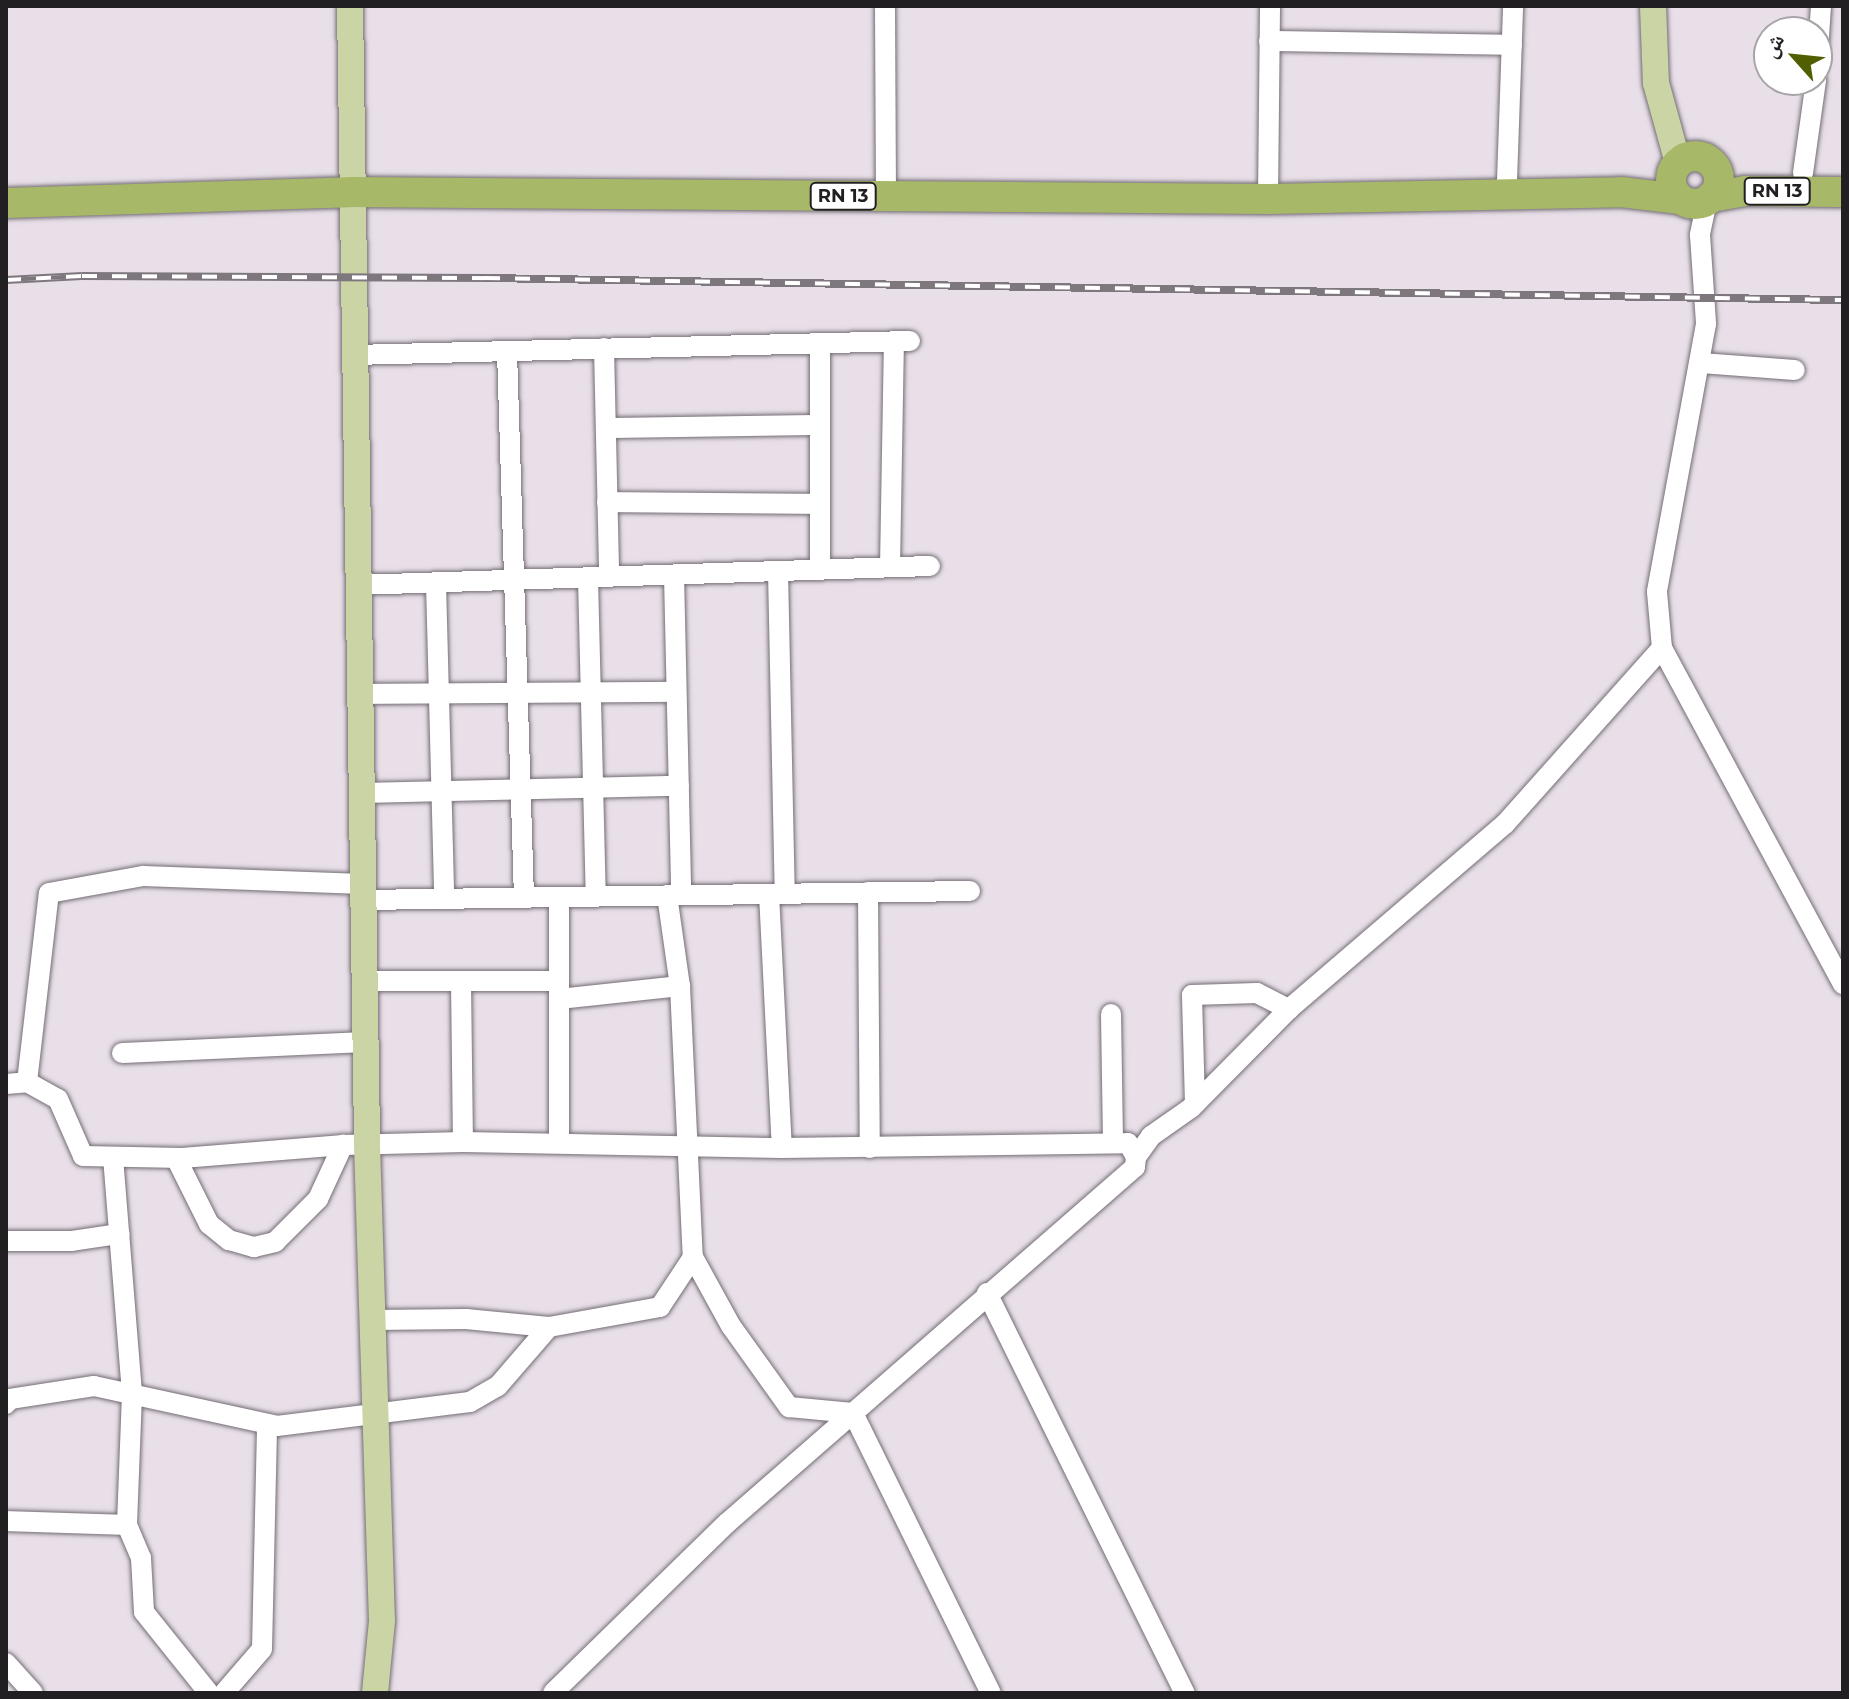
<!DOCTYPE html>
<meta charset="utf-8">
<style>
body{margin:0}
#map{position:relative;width:1849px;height:1699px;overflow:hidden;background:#e8dfe8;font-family:Montserrat,"Noto Naskh Arabic",sans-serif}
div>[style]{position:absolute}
.roads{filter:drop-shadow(0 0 2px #746d75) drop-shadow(0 0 2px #746d75)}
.minor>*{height:20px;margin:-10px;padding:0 10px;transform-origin:10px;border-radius:10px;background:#fff}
.major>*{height:26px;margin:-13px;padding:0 13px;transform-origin:13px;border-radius:13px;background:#cad4a5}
.highway>*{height:30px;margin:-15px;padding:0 15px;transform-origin:15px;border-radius:15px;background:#a7b869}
.highway>.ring{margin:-15px;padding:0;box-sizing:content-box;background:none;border:30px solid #a7b869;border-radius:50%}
.rail>*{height:8px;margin-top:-4px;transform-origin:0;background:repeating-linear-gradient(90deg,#fff 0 15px,#7e787e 0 30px);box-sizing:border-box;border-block:2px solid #7e787e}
span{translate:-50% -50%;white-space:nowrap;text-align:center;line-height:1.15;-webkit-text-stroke:7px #fff;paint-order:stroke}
.shield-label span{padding:2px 6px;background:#fff;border:2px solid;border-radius:6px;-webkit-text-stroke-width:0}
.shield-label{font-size:18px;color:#221f22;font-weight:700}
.frame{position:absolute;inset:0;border:8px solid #221f22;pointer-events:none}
.north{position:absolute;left:1753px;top:16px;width:80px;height:80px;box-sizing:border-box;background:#fff;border:2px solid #a7a5a7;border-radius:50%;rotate:297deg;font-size:22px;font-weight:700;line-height:32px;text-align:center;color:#221f22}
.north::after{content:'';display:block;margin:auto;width:28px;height:36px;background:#515f00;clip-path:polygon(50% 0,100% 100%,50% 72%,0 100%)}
</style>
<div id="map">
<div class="roads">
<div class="minor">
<i style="left:885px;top:6px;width:190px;rotate:89.7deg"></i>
<i style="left:1269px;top:41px;width:243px;rotate:0.9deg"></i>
<i style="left:1817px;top:66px;width:60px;rotate:-86.2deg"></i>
<i style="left:1803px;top:173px;width:94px;rotate:-82deg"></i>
<i style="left:1507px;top:181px;width:175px;rotate:-88deg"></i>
<i style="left:1268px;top:199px;width:193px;rotate:-89.4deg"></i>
<i style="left:1707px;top:201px;width:35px;rotate:102deg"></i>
<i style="left:1700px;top:235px;width:89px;rotate:86.1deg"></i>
<i style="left:1706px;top:324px;width:272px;rotate:100.4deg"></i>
<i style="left:1657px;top:592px;width:56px;rotate:84.9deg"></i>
<i style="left:1662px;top:648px;width:382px;rotate:61.7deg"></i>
<i style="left:604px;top:348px;width:229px;rotate:88.7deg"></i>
<i style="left:507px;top:351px;width:547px;rotate:88.22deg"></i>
<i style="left:353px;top:355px;width:557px;rotate:-1.44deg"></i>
<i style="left:1701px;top:363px;width:94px;rotate:4.3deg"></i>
<i style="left:606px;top:428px;width:214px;rotate:-0.8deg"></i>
<i style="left:607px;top:502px;width:213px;rotate:0.5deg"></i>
<i style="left:890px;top:567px;width:226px;rotate:-89deg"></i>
<i style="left:820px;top:570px;width:227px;rotate:-90deg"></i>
<i style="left:778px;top:571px;width:323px;rotate:88.8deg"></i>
<i style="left:674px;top:575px;width:320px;rotate:88.7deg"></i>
<i style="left:588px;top:578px;width:318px;rotate:88.6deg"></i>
<i style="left:436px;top:583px;width:316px;rotate:88.5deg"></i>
<i style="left:357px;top:585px;width:573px;rotate:-1.9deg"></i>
<i style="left:359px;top:694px;width:317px;rotate:-0.4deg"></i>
<i style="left:361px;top:793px;width:318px;rotate:-1.3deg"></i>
<i style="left:868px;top:892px;width:256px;rotate:89.6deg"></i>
<i style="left:769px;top:894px;width:254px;rotate:87.1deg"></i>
<i style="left:667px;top:895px;width:92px;rotate:81.9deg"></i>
<i style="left:680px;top:986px;width:271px;rotate:87.3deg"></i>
<i style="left:363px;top:900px;width:607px;rotate:-0.85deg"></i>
<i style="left:365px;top:981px;width:194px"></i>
<i style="left:461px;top:981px;width:161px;rotate:89.3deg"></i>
<i style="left:559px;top:999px;width:122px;rotate:-6.1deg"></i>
<i style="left:1111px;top:1014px;width:129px;rotate:89.1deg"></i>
<i style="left:122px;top:1053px;width:244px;rotate:-2.6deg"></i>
<i style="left:27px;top:1082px;width:190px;rotate:-83.4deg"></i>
<i style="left:49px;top:893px;width:96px;rotate:-10.3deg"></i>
<i style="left:143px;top:876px;width:220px;rotate:2.1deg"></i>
<i style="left:6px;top:1084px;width:21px;rotate:-5deg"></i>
<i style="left:27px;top:1082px;width:35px;rotate:29deg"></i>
<i style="left:58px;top:1099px;width:62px;rotate:66.3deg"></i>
<i style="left:83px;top:1156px;width:99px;rotate:1.2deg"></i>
<i style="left:182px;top:1158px;width:162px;rotate:-4.6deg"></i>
<i style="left:343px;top:1145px;width:120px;rotate:-1.4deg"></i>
<i style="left:463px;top:1142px;width:319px;rotate:1.1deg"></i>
<i style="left:782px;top:1148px;width:346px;rotate:-0.8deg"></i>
<i style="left:1128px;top:1143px;width:16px;rotate:60deg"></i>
<i style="left:1136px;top:1157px;width:10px;rotate:96deg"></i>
<i style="left:1135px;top:1167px;width:541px;rotate:138.89deg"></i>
<i style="left:727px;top:1523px;width:243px;rotate:135.7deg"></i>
<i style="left:1195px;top:1104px;width:109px;rotate:-91.6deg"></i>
<i style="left:1192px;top:995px;width:65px;rotate:-1.8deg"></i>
<i style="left:1257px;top:993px;width:36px;rotate:27deg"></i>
<i style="left:559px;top:1142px;width:245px;rotate:-90deg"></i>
<i style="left:113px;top:1157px;width:238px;rotate:85.4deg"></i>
<i style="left:132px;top:1394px;width:131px;rotate:92.2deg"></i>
<i style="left:127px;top:1525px;width:36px;rotate:67deg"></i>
<i style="left:141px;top:1558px;width:54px;rotate:86.8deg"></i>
<i style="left:144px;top:1612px;width:104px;rotate:51.3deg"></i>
<i style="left:1136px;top:1157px;width:26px;rotate:-54deg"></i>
<i style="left:1151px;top:1136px;width:49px;rotate:-35deg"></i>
<i style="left:1191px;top:1108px;width:139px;rotate:-45.3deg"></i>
<i style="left:1289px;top:1009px;width:284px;rotate:-40.6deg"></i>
<i style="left:1505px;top:824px;width:236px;rotate:-48.3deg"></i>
<i style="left:176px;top:1158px;width:74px;rotate:63.4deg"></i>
<i style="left:209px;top:1224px;width:26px;rotate:39deg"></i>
<i style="left:229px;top:1240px;width:26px;rotate:16deg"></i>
<i style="left:254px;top:1247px;width:22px;rotate:-13deg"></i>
<i style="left:275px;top:1242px;width:61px;rotate:-45deg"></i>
<i style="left:318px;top:1199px;width:60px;rotate:-65.2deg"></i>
<i style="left:6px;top:1241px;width:66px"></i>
<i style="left:72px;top:1241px;width:48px;rotate:-8.5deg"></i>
<i style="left:987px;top:1293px;width:446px;rotate:63.7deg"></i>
<i style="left:373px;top:1320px;width:93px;rotate:-0.6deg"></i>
<i style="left:466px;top:1319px;width:83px;rotate:5.5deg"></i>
<i style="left:549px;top:1327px;width:113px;rotate:-10.2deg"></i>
<i style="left:660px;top:1307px;width:60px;rotate:-56.6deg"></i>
<i style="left:693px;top:1257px;width:79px;rotate:61.2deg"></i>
<i style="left:731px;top:1326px;width:100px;rotate:54.4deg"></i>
<i style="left:789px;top:1407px;width:64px;rotate:5.4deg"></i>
<i style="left:853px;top:1413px;width:312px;rotate:63.8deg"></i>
<i style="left:6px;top:1404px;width:6px;rotate:-51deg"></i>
<i style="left:10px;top:1399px;width:85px;rotate:-8.8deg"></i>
<i style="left:94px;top:1386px;width:187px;rotate:12.3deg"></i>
<i style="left:277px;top:1426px;width:194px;rotate:-7.1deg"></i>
<i style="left:470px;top:1402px;width:32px;rotate:-30deg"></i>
<i style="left:498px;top:1386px;width:78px;rotate:-49.2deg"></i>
<i style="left:6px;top:1521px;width:121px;rotate:1.9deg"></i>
<i style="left:6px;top:1663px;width:40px;rotate:48deg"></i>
<i style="left:224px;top:1693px;width:58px;rotate:-49.2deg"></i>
<i style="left:262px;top:1649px;width:225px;rotate:-88.7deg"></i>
</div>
<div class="major">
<i style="left:350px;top:6px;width:1139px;rotate:89.14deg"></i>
<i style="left:367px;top:1145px;width:476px;rotate:88.2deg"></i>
<i style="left:382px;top:1621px;width:72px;rotate:95.6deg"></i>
<i style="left:1653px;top:6px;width:77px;rotate:87.8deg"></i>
<i style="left:1656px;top:83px;width:83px;rotate:74.6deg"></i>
</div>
<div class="highway">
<i class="ring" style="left:1671px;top:156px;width:18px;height:18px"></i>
<i style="left:1711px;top:197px;width:35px;rotate:-10deg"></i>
<i style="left:1745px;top:191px;width:98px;rotate:0.6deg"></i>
<i style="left:6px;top:203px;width:344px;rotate:-1.8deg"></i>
<i style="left:350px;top:192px;width:918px;rotate:0.44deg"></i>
<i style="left:1268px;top:199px;width:353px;rotate:-1.1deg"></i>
<i style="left:1621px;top:192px;width:59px;rotate:6.8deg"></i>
</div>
</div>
<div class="rail">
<i style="left:6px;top:280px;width:76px;rotate:-3deg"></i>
<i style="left:82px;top:276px;width:403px;rotate:0.3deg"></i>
<i style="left:485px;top:278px;width:1358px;rotate:0.93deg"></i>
</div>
<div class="shield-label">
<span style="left:1777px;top:191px">RN 13</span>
<span style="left:843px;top:196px">RN 13</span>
</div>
<div class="frame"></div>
<div class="north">ش</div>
</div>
